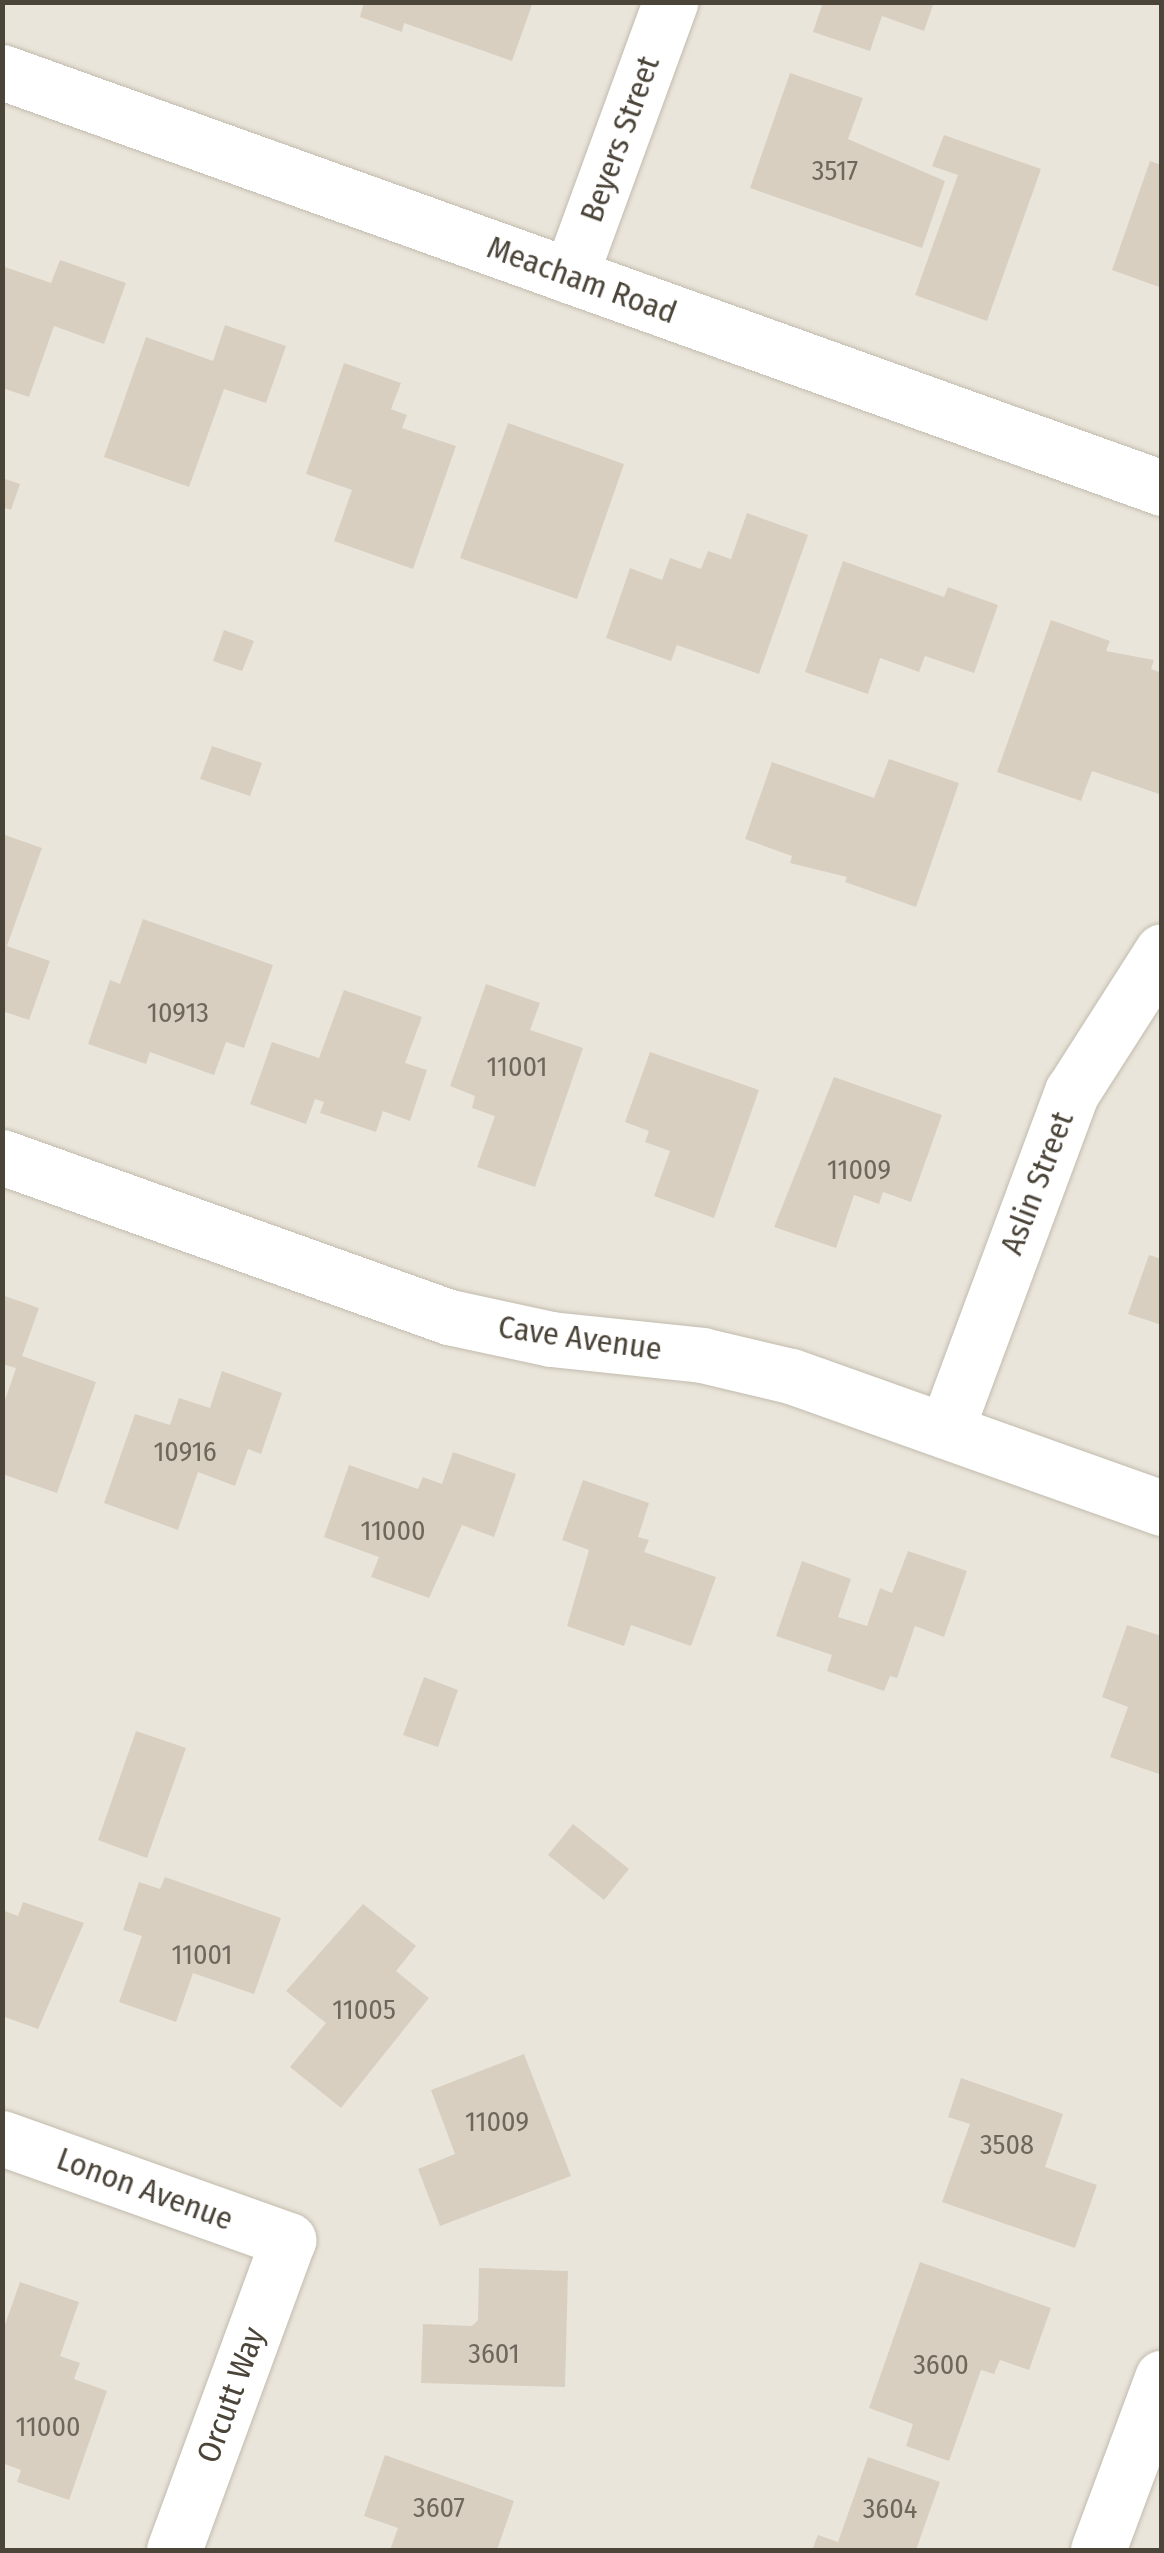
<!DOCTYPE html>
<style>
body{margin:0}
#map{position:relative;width:1164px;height:2553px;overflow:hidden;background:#f6f3ec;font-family:"Fira Sans Condensed",sans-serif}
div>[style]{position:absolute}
.residential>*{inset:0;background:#eae5da}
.building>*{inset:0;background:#d8cfc1}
.roads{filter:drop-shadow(0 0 2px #c2bbae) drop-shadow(0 0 2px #c2bbae)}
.minor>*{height:55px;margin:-27.5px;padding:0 27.5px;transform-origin:27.5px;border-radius:27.5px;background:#fff}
span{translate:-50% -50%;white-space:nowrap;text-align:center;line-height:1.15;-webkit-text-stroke:8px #fff;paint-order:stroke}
.number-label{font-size:28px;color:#6e675b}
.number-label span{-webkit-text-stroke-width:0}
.street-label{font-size:32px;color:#4b4439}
.frame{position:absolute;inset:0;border:5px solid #4b4439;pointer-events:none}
</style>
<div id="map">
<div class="residential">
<i style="clip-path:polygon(3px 3px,1161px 3px,1161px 2550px,3px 2550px)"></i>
</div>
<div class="building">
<i style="clip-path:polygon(364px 2px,533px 2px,512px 61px,404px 23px,402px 32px,360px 17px)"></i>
<i style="clip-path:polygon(823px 2px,934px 2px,924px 31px,882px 16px,870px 51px,813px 32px)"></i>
<i style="clip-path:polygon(790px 73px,863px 98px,848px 139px,945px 181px,922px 248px,750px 188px)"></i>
<i style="clip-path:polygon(944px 135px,1041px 169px,987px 321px,915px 295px,958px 175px,932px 166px)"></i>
<i style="clip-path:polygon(1150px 161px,1162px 165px,1162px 288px,1112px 270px)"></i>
<i style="clip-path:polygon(60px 260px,126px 283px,104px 344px,54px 326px,29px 397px,2px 388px,2px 266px,51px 283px)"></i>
<i style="clip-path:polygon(225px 325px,286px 346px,266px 403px,224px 389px,189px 487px,104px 457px,146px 337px,213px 361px)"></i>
<i style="clip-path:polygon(344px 363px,401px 383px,391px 409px,407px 415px,402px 428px,456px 446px,413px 569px,334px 541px,352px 490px,306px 474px)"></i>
<i style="clip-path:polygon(508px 423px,624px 464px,577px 599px,460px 558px)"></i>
<i style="clip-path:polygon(2px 478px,20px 484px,11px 510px,2px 507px)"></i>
<i style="clip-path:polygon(747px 513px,808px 535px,759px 674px,677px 645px,671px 661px,606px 638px,630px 568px,662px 580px,670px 558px,701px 569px,708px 551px,731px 559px)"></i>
<i style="clip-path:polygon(843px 561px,944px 597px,948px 587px,998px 605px,974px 673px,925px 656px,919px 672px,880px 658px,868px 694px,805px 672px)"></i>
<i style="clip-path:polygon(1051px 620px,1110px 641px,1106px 651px,1154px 660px,1151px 669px,1162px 673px,1162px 795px,1092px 771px,1081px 801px,997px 772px)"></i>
<i style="clip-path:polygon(224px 630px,254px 641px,242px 671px,213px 661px)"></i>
<i style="clip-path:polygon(212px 746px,262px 763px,250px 796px,200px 779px)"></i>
<i style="clip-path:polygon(889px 759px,959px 783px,916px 907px,845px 882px,847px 877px,790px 863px,792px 856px,745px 839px,772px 762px,874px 798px)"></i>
<i style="clip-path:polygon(2px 834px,42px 848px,7px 946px,50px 961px,29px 1020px,2px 1011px)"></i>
<i style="clip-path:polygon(143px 919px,273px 965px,244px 1048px,226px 1042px,214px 1075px,150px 1052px,146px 1064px,88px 1044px,110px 980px,120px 984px)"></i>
<i style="clip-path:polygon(486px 984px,540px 1003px,530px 1030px,583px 1048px,535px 1187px,477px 1167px,495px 1116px,472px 1108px,475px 1096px,450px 1086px)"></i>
<i style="clip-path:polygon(344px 990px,422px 1017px,405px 1063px,427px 1070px,410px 1121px,383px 1111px,376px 1132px,320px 1113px,324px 1102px,315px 1099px,306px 1124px,250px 1104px,272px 1042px,319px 1058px)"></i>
<i style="clip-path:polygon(650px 1052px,759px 1090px,714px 1218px,654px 1196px,670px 1151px,645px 1142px,649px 1131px,625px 1122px)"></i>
<i style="clip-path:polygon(834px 1077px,942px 1115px,911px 1202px,883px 1192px,879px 1204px,854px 1195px,836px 1248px,774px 1227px)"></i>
<i style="clip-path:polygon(1149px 1255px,1162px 1259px,1162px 1325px,1128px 1314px)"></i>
<i style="clip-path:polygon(2px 1295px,39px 1308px,22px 1356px,96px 1382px,57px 1493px,2px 1474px,2px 1409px,16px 1368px,2px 1364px)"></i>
<i style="clip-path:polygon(222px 1371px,282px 1393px,261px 1454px,248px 1449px,235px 1486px,198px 1472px,178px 1530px,104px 1503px,135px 1414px,170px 1425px,179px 1398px,210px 1408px)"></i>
<i style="clip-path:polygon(453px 1452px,516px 1474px,494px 1537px,462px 1525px,429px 1598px,371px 1577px,379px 1557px,324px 1537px,349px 1465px,418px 1489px,423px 1477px,442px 1484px)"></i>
<i style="clip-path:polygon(583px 1480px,649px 1503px,638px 1537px,649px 1540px,644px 1552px,716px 1577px,691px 1646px,631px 1625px,624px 1646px,567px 1626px,589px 1550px,562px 1540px)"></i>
<i style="clip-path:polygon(908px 1551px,967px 1571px,944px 1637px,915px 1626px,897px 1678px,890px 1676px,884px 1691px,827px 1671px,832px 1655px,776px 1636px,802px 1561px,851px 1579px,838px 1617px,867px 1626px,880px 1588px,892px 1593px)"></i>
<i style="clip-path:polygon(1127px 1625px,1162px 1636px,1162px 1775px,1110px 1757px,1128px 1707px,1102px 1697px)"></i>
<i style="clip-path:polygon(424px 1677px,458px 1690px,438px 1747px,403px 1735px)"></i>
<i style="clip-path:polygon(136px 1731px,186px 1748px,147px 1858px,98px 1840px)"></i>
<i style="clip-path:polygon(573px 1824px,629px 1869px,604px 1900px,548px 1855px)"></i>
<i style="clip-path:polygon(165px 1877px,281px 1918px,254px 1994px,193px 1973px,176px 2022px,119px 2002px,142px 1936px,123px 1930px,139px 1882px,160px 1889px)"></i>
<i style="clip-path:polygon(23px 1902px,84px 1923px,38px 2029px,2px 2016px,2px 1910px,18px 1916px)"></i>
<i style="clip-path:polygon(363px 1904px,416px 1946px,396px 1971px,429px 1998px,341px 2108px,290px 2067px,326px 2023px,286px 1991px)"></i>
<i style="clip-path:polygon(524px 2054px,571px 2176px,440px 2226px,418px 2169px,455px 2154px,431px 2090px)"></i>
<i style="clip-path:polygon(961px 2078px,1063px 2114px,1045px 2167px,1097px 2185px,1075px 2248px,942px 2202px,970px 2124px,948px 2117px)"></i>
<i style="clip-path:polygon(920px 2262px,1051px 2308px,1029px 2370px,1000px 2360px,994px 2374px,981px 2370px,949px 2461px,906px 2446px,913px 2424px,869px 2408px)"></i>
<i style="clip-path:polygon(479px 2268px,568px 2271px,565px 2387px,421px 2383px,423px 2324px,472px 2326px,478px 2320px)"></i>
<i style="clip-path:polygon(20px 2282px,79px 2302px,60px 2356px,80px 2363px,74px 2379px,107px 2391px,69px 2500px,17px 2482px,21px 2470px,2px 2463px,2px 2333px)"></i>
<i style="clip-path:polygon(385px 2455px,514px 2501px,497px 2550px,390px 2550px,398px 2528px,364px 2516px)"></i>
<i style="clip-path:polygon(868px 2457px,940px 2482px,916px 2550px,812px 2550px,818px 2535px,838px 2542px)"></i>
</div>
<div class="roads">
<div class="minor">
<i style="left:2px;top:72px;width:1232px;rotate:19.73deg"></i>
<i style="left:570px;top:276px;width:292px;rotate:-69.9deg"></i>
<i style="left:2px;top:1157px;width:475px;rotate:19.7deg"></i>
<i style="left:449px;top:1317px;width:104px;rotate:12.2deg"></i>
<i style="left:551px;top:1339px;width:152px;rotate:6deg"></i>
<i style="left:702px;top:1355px;width:91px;rotate:13.3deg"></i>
<i style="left:791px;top:1376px;width:394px;rotate:19.6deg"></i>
<i style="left:946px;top:1430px;width:361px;rotate:-69.6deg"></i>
<i style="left:1072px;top:1092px;width:167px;rotate:-57.4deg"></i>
<i style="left:2px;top:2138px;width:304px;rotate:19.6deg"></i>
<i style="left:288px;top:2240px;width:330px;rotate:110.2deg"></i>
<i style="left:1098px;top:2550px;width:184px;rotate:-69.6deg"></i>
</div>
</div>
<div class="number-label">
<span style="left:835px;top:171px">3517</span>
<span style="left:178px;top:1013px">10913</span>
<span style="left:517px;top:1067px">11001</span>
<span style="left:859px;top:1170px">11009</span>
<span style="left:185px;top:1452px">10916</span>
<span style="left:393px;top:1531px">11000</span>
<span style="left:202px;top:1955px">11001</span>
<span style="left:364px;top:2010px">11005</span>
<span style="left:497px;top:2122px">11009</span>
<span style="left:1007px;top:2145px">3508</span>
<span style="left:494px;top:2354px">3601</span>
<span style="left:941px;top:2365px">3600</span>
<span style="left:48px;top:2427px">11000</span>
<span style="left:439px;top:2508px">3607</span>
<span style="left:890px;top:2509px">3604</span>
</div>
<div class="street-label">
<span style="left:620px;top:139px;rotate:-70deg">Beyers Street</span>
<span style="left:582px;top:280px;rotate:20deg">Meacham Road</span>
<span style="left:1037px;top:1183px;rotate:-69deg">Aslin Street</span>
<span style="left:580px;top:1338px;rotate:8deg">Cave Avenue</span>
<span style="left:145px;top:2189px;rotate:20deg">Lonon Avenue</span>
<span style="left:231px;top:2395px;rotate:-70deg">Orcutt Way</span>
</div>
<div class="frame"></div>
</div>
